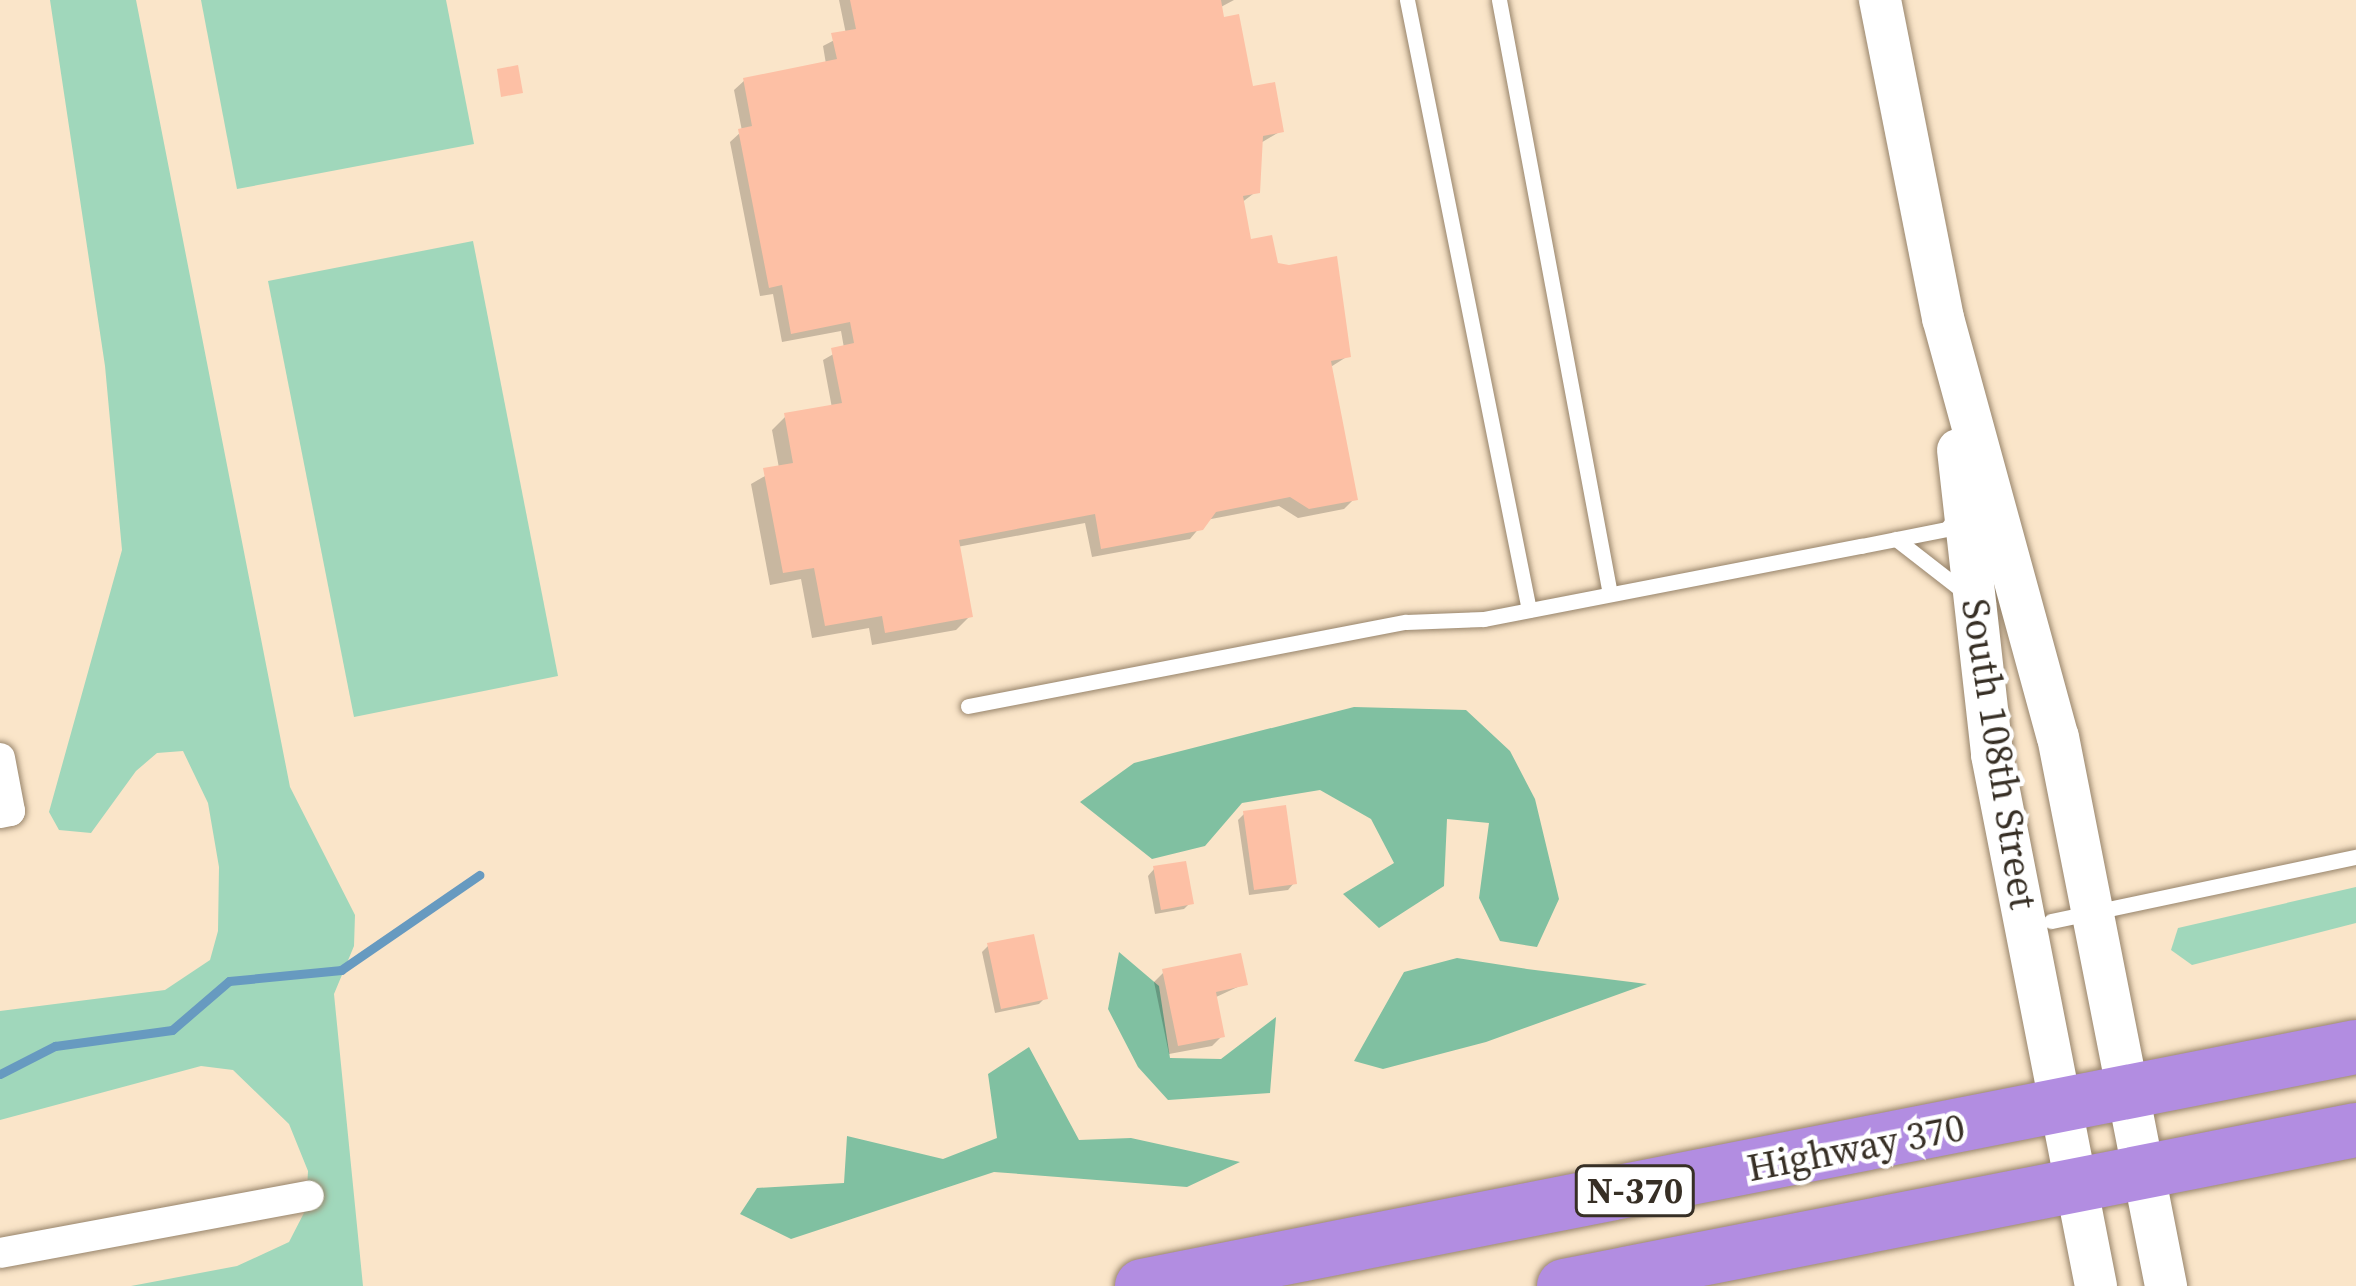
<!DOCTYPE html>
<style>
body{margin:0}
#map{position:relative;width:2356px;height:1286px;overflow:hidden;background:#fae5c9;font-family:"Source Serif 4",serif}
div>[style]{position:absolute}
.green>*{inset:0;background:#a0d7bb}
.forest>*{inset:0;background:#80c0a1}
.shadow>*{inset:0;background:#0003}
.stream>*{height:9px;margin:-4.5px;padding:0 4.5px;transform-origin:4.5px;border-radius:4.5px;background:#679ac0}
.building>*{inset:0;background:#fdc0a5}
.roads{filter:drop-shadow(0 0 3px #97846b) drop-shadow(0 0 3px #97846b)}
.lane>*{height:15px;margin:-7.5px;padding:0 7.5px;transform-origin:7.5px;border-radius:7.5px;background:#fff}
.street>*{height:30px;margin:-15px;padding:0 15px;transform-origin:15px;border-radius:15px;background:#fff}
.secondary>*{height:42px;margin:-21px;padding:0 21px;transform-origin:21px;border-radius:21px;background:#fff}
.highway>*{height:54px;margin:-27px;padding:0 27px;transform-origin:27px;border-radius:27px;background:#b28de1}
span{translate:-50% -50%;white-space:nowrap;text-align:center;line-height:1.15;-webkit-text-stroke:9px #fff;paint-order:stroke}
.shield-label span{padding:3px 9px;background:#fff;border:3px solid;border-radius:9px;-webkit-text-stroke-width:0}
.shield-label{font-size:36px;color:#372f25;font-weight:700}
.street-label{font-size:39px;color:#372f25}
</style>
<div id="map">
<div class="green">
<i style="clip-path:polygon(50px 0,136px 0,290px 787px,355px 915px,354px 946px,334px 994px,363px 1286px,131px 1286px,237px 1266px,289px 1242px,306px 1209px,308px 1171px,289px 1124px,233px 1070px,201px 1066px,0 1120px,0 1011px,165px 990px,210px 960px,218px 931px,219px 867px,208px 803px,183px 751px,157px 753px,136px 771px,91px 833px,59px 830px,49px 812px,122px 550px,105px 366px)"></i>
<i style="clip-path:polygon(201px 0,446px 0,474px 144px,237px 189px)"></i>
<i style="clip-path:polygon(473px 241px,558px 676px,354px 717px,268px 281px)"></i>
<i style="clip-path:polygon(2356px 887px,2356px 923px,2192px 965px,2171px 950px,2178px 928px)"></i>
</div>
<div class="forest">
<i style="clip-path:polygon(1354px 707px,1466px 710px,1510px 751px,1535px 799px,1559px 899px,1537px 947px,1500px 941px,1479px 898px,1489px 823px,1447px 819px,1444px 886px,1379px 928px,1343px 894px,1394px 863px,1371px 819px,1320px 790px,1242px 803px,1205px 846px,1152px 859px,1080px 802px,1134px 763px)"></i>
<i style="clip-path:polygon(1119px 952px,1159px 986px,1170px 1058px,1221px 1059px,1276px 1017px,1270px 1093px,1168px 1100px,1138px 1067px,1108px 1009px)"></i>
<i style="clip-path:polygon(1457px 958px,1527px 969px,1647px 984px,1486px 1042px,1383px 1069px,1354px 1061px,1404px 972px)"></i>
<i style="clip-path:polygon(1029px 1047px,1079px 1140px,1131px 1138px,1240px 1162px,1187px 1187px,994px 1172px,791px 1239px,740px 1214px,757px 1188px,844px 1183px,847px 1136px,943px 1159px,997px 1138px,988px 1074px)"></i>
</div>
<div class="shadow">
<i style="clip-path:polygon(839px 0,1234px 0,1219px 8px,1251px 89px,1281px 131px,1259px 144px,1257px 191px,1241px 203px,1249px 242px,1348px 356px,1329px 368px,1354px 499px,1344px 509px,1298px 518px,1279px 506px,1206px 520px,1190px 539px,1092px 557px,1085px 523px,957px 547px,970px 616px,956px 630px,872px 645px,869px 628px,812px 638px,801px 579px,770px 585px,751px 484px,779px 468px,772px 430px,786px 416px,832px 408px,823px 360px,844px 348px,841px 331px,782px 342px,773px 294px,760px 296px,730px 142px,742px 131px,734px 90px,745px 80px,826px 64px,823px 46px,846px 34px)"></i>
<i style="clip-path:polygon(1244px 814px,1294px 883px,1288px 890px,1249px 895px,1238px 820px)"></i>
<i style="clip-path:polygon(1154px 869px,1190px 903px,1184px 909px,1155px 914px,1148px 876px)"></i>
<i style="clip-path:polygon(988px 946px,1045px 998px,1039px 1004px,995px 1013px,982px 952px)"></i>
<i style="clip-path:polygon(1164px 972px,1244px 984px,1214px 998px,1222px 1036px,1212px 1046px,1169px 1054px,1154px 982px)"></i>
</div>
<div class="stream">
<i style="left:0;top:1074px;width:62px;rotate:-27deg"></i>
<i style="left:55px;top:1046px;width:118px;rotate:-7.8deg"></i>
<i style="left:172px;top:1030px;width:75px;rotate:-40.7deg"></i>
<i style="left:229px;top:981px;width:113px;rotate:-5.6deg"></i>
<i style="left:341px;top:970px;width:168px;rotate:-34.5deg"></i>
</div>
<div class="building">
<i style="clip-path:polygon(850px 0,1221px 0,1224px 17px,1239px 14px,1253px 86px,1275px 82px,1284px 132px,1263px 136px,1260px 193px,1243px 196px,1251px 239px,1272px 235px,1278px 263px,1289px 265px,1337px 256px,1351px 357px,1331px 361px,1358px 500px,1309px 509px,1290px 497px,1216px 512px,1203px 530px,1101px 549px,1095px 514px,959px 540px,973px 617px,885px 633px,882px 616px,825px 626px,814px 568px,783px 573px,763px 468px,793px 463px,784px 413px,842px 403px,831px 348px,854px 343px,850px 322px,791px 334px,782px 285px,769px 288px,738px 129px,752px 126px,743px 78px,837px 59px,831px 33px,856px 29px)"></i>
<i style="clip-path:polygon(518px 65px,523px 93px,501px 97px,497px 69px)"></i>
<i style="clip-path:polygon(1286px 805px,1297px 884px,1254px 890px,1243px 811px)"></i>
<i style="clip-path:polygon(1186px 861px,1194px 904px,1161px 910px,1153px 866px)"></i>
<i style="clip-path:polygon(1034px 934px,1048px 999px,1001px 1009px,987px 943px)"></i>
<i style="clip-path:polygon(1241px 953px,1248px 985px,1216px 992px,1225px 1037px,1178px 1046px,1162px 969px)"></i>
</div>
<div class="roads">
<div class="lane">
<i style="left:1407px;top:0;width:622px;rotate:78.69deg"></i>
<i style="left:1499px;top:0;width:604px;rotate:79.42deg"></i>
<i style="left:1896px;top:539px;width:86px;rotate:37.9deg"></i>
<i style="left:968px;top:706px;width:446px;rotate:-10.9deg"></i>
<i style="left:1406px;top:622px;width:78px;rotate:-2.2deg"></i>
<i style="left:1484px;top:619px;width:384px;rotate:-11deg"></i>
<i style="left:1861px;top:546px;width:88px;rotate:-11.2deg"></i>
<i style="left:1947px;top:529px;width:19px;rotate:-54deg"></i>
<i style="left:2051px;top:921px;width:312px;rotate:-11.9deg"></i>
</div>
<div class="street">
<i style="left:0;top:758px;width:54px;rotate:79.3deg"></i>
<i style="left:10px;top:811px;width:10px;rotate:169deg"></i>
<i style="left:0;top:1253px;width:314px;rotate:-10.5deg"></i>
</div>
<div class="secondary">
<i style="left:1880px;top:0;width:324px;rotate:78.8deg"></i>
<i style="left:1943px;top:318px;width:434px;rotate:74.7deg"></i>
<i style="left:2058px;top:737px;width:560px;rotate:78.87deg"></i>
<i style="left:1958px;top:450px;width:307px;rotate:83.6deg"></i>
<i style="left:1992px;top:755px;width:541px;rotate:78.92deg"></i>
</div>
<div class="highway">
<i style="left:1142px;top:1286px;width:1237px;rotate:-11.14deg"></i>
<i style="left:1564px;top:1286px;width:807px;rotate:-11.14deg"></i>
</div>
</div>
<div class="shield-label">
<span style="left:1635px;top:1191px">N-370</span>
</div>
<div class="street-label">
<span style="left:1999px;top:754px;rotate:81deg">South 108th Street</span>
<span style="left:1856px;top:1148px;rotate:-11deg">Highway 370</span>
</div>
</div>
